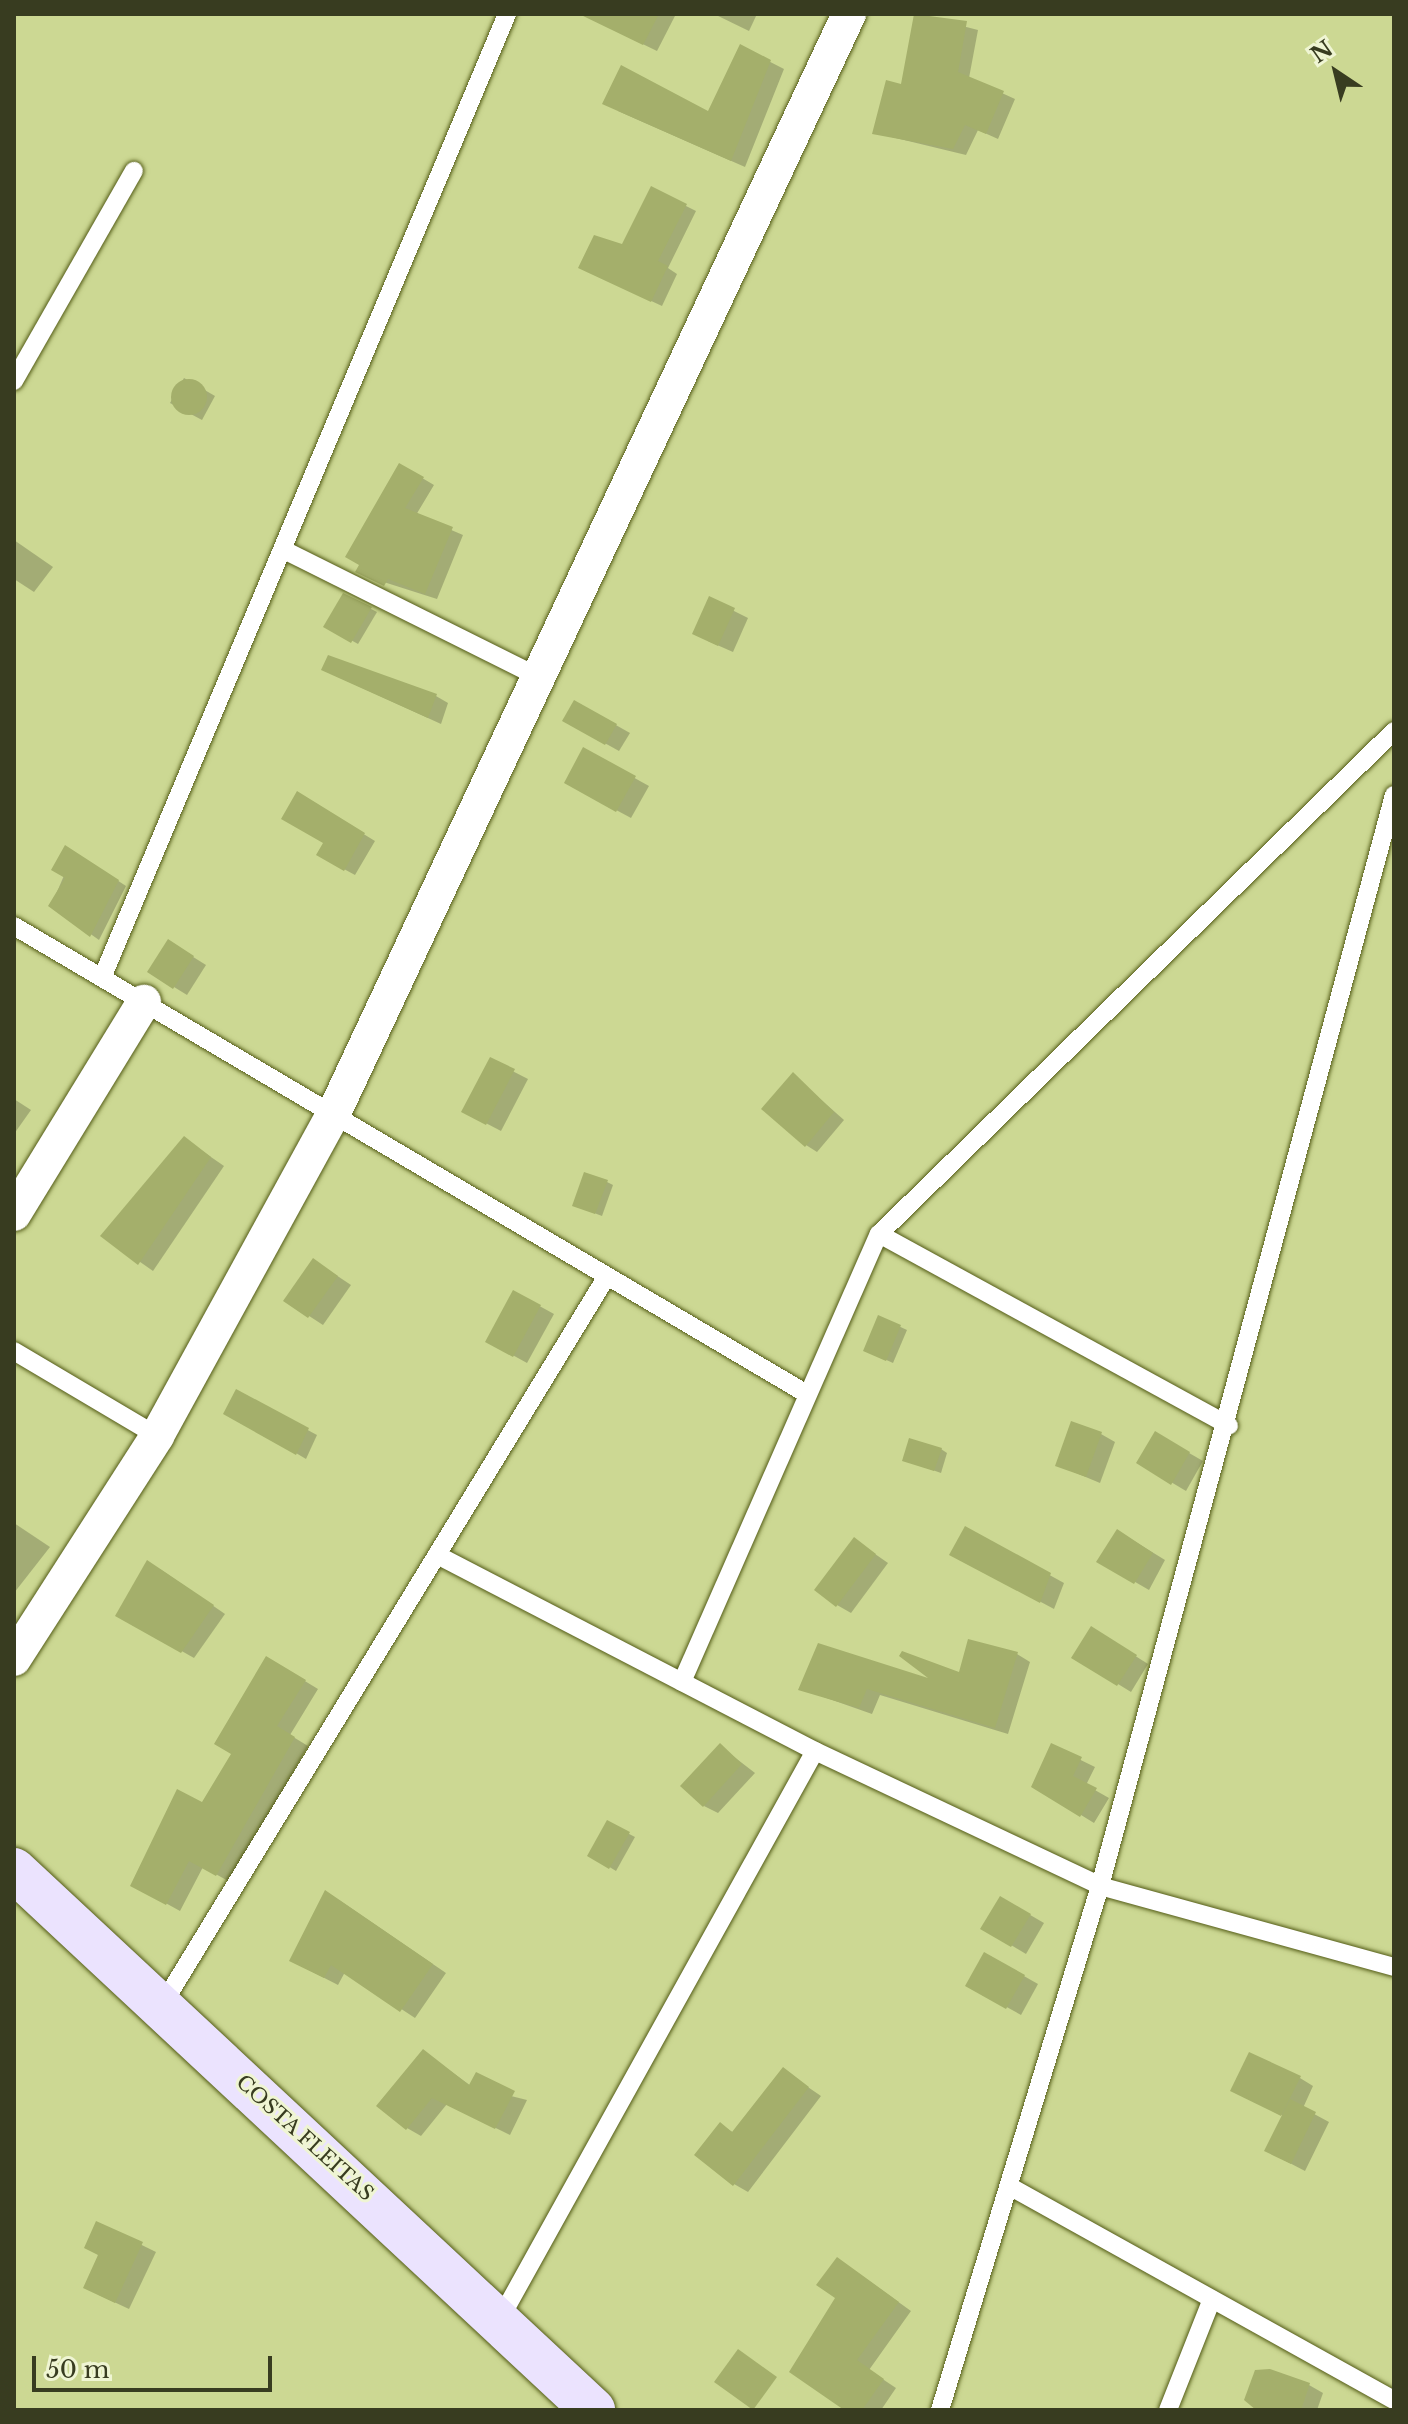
<!DOCTYPE html>
<style>
body{margin:0}
#map{position:relative;width:1408px;height:2424px;overflow:hidden;background:#ccd893;font-family:"Libre Baskerville",serif}
div>[style]{position:absolute}
.shadow>*{inset:0;background:#0003}
.building>*{inset:0;background:#a4af6b}
.round{border-radius:50%}
.roads{filter:drop-shadow(0 0 2px #545c17) drop-shadow(0 0 2px #545c17)}
.lane>*{height:18px;margin:-9px;padding:0 9px;transform-origin:9px;border-radius:9px;background:#fff}
.street>*{height:34px;margin:-17px;padding:0 17px;transform-origin:17px;border-radius:17px;background:#fff}
.secondary>*{height:44px;margin:-22px;padding:0 22px;transform-origin:22px;border-radius:22px;background:#ebe3fe}
span{translate:-50% -50%;white-space:nowrap;text-align:center;line-height:1.15;-webkit-text-stroke:6px #eff5d3;paint-order:stroke}
.street-label{font-size:20px;color:#383c20}
.frame{position:absolute;inset:0;border:16px solid #383c20;pointer-events:none}
.north{position:absolute;left:1296px;top:32px;width:80px;height:80px;-webkit-text-stroke:6px #eff5d3;paint-order:stroke;rotate:325deg;font-size:22px;font-weight:700;line-height:32px;text-align:center;color:#383c20}
.north::after{content:'';display:block;margin:auto;width:28px;height:36px;background:#383c20;clip-path:polygon(50% 0,100% 100%,50% 72%,0 100%)}
.scale{position:absolute;left:32px;top:2356px;width:240px;height:36px;box-sizing:border-box;border:4px solid #383c20;border-top:0;padding-left:10px;font-size:24px;line-height:28px;white-space:nowrap;color:#383c20;-webkit-text-stroke:6px #eff5d3;paint-order:stroke}
</style>
<div id="map">
<div class="shadow">
<i style="clip-path:polygon(619px 14px,676px 14px,657px 51px,626px 36px)"></i>
<i style="clip-path:polygon(714px 14px,757px 14px,749px 31px)"></i>
<i style="clip-path:polygon(916px 14px,978px 30px,969px 78px,1015px 99px,998px 139px,978px 130px,966px 155px,875px 133px,902px 86px)"></i>
<i style="clip-path:polygon(741px 47px,784px 69px,745px 167px,618px 111px,709px 114px)"></i>
<i style="clip-path:polygon(652px 189px,696px 211px,668px 268px,677px 274px,662px 306px,591px 273px,623px 246px)"></i>
<i style="clip-path:polygon(184px 378px,215px 396px,202px 420px,170px 403px)"></i>
<i style="clip-path:polygon(400px 465px,434px 485px,416px 515px,463px 535px,437px 599px,368px 577px)"></i>
<i style="clip-path:polygon(14px 540px,53px 567px,34px 592px,14px 579px)"></i>
<i style="clip-path:polygon(344px 595px,377px 612px,358px 644px,326px 626px)"></i>
<i style="clip-path:polygon(710px 599px,748px 618px,733px 652px,708px 641px)"></i>
<i style="clip-path:polygon(336px 676px,436px 696px,448px 703px,441px 724px)"></i>
<i style="clip-path:polygon(575px 702px,630px 733px,619px 751px,565px 721px)"></i>
<i style="clip-path:polygon(584px 750px,649px 786px,631px 818px,566px 783px)"></i>
<i style="clip-path:polygon(298px 794px,375px 841px,355px 875px,318px 855px,326px 842px)"></i>
<i style="clip-path:polygon(74px 852px,126px 886px,99px 940px,51px 906px)"></i>
<i style="clip-path:polygon(182px 950px,206px 965px,187px 995px,174px 987px)"></i>
<i style="clip-path:polygon(491px 1060px,528px 1079px,501px 1131px,478px 1119px)"></i>
<i style="clip-path:polygon(793px 1075px,844px 1120px,817px 1152px,806px 1145px)"></i>
<i style="clip-path:polygon(14px 1099px,31px 1110px,14px 1134px)"></i>
<i style="clip-path:polygon(185px 1139px,224px 1166px,153px 1271px,103px 1236px)"></i>
<i style="clip-path:polygon(607px 1182px,613px 1185px,602px 1216px,581px 1208px)"></i>
<i style="clip-path:polygon(327px 1269px,351px 1285px,323px 1325px,286px 1301px)"></i>
<i style="clip-path:polygon(514px 1292px,554px 1314px,527px 1363px,487px 1341px)"></i>
<i style="clip-path:polygon(879px 1317px,907px 1330px,893px 1363px,871px 1353px)"></i>
<i style="clip-path:polygon(237px 1392px,317px 1435px,306px 1459px,227px 1412px)"></i>
<i style="clip-path:polygon(1101px 1434px,1115px 1442px,1100px 1483px,1057px 1465px)"></i>
<i style="clip-path:polygon(1156px 1434px,1203px 1461px,1186px 1491px,1139px 1463px)"></i>
<i style="clip-path:polygon(941px 1449px,947px 1453px,941px 1473px,904px 1460px)"></i>
<i style="clip-path:polygon(14px 1523px,50px 1547px,14px 1593px)"></i>
<i style="clip-path:polygon(966px 1529px,1064px 1583px,1054px 1609px,966px 1562px)"></i>
<i style="clip-path:polygon(1118px 1531px,1165px 1560px,1149px 1590px,1099px 1561px)"></i>
<i style="clip-path:polygon(855px 1540px,888px 1563px,851px 1613px,837px 1605px)"></i>
<i style="clip-path:polygon(160px 1569px,225px 1614px,194px 1658px,118px 1615px)"></i>
<i style="clip-path:polygon(1104px 1636px,1148px 1664px,1131px 1692px,1074px 1657px)"></i>
<i style="clip-path:polygon(1017px 1654px,1030px 1662px,1008px 1734px,880px 1695px,872px 1714px,801px 1689px,937px 1683px)"></i>
<i style="clip-path:polygon(267px 1658px,318px 1689px,290px 1735px,308px 1746px,230px 1882px,203px 1867px,180px 1911px,133px 1885px,202px 1805px,234px 1753px)"></i>
<i style="clip-path:polygon(720px 1746px,755px 1773px,718px 1813px,704px 1806px)"></i>
<i style="clip-path:polygon(1052px 1746px,1095px 1767px,1086px 1785px,1109px 1798px,1094px 1823px,1034px 1786px)"></i>
<i style="clip-path:polygon(608px 1823px,635px 1837px,616px 1871px,590px 1855px)"></i>
<i style="clip-path:polygon(1001px 1898px,1044px 1923px,1026px 1954px,983px 1928px)"></i>
<i style="clip-path:polygon(339px 1900px,446px 1973px,415px 2018px,345px 1972px,338px 1985px,305px 1968px)"></i>
<i style="clip-path:polygon(985px 1954px,1038px 1984px,1021px 2015px,967px 1985px)"></i>
<i style="clip-path:polygon(423px 2051px,471px 2086px,527px 2100px,510px 2135px,447px 2104px,421px 2136px,407px 2128px)"></i>
<i style="clip-path:polygon(783px 2070px,821px 2096px,748px 2192px,734px 2184px,721px 2125px,734px 2133px)"></i>
<i style="clip-path:polygon(1300px 2078px,1313px 2086px,1303px 2108px,1329px 2122px,1305px 2171px,1280px 2158px,1284px 2116px,1246px 2098px)"></i>
<i style="clip-path:polygon(97px 2223px,156px 2252px,129px 2309px,99px 2295px)"></i>
<i style="clip-path:polygon(851px 2268px,911px 2311px,869px 2370px,896px 2388px,881px 2410px,848px 2410px,838px 2298px)"></i>
<i style="clip-path:polygon(1309px 2385px,1323px 2393px,1317px 2410px,1258px 2410px)"></i>
</div>
<div class="building">
<i style="clip-path:polygon(579px 14px,659px 14px,643px 45px)"></i>
<i style="clip-path:polygon(914px 14px,967px 21px,958px 72px,1004px 91px,986px 134px,965px 125px,953px 149px,872px 134px,886px 80px,901px 84px)"></i>
<i style="clip-path:polygon(740px 44px,771px 60px,731px 161px,602px 104px,621px 65px,708px 111px)"></i>
<i style="clip-path:polygon(651px 186px,687px 204px,658px 261px,668px 266px,651px 302px,578px 268px,594px 235px,622px 244px)"></i>
<i class="round" style="left:171px;top:379px;width:36px;height:36px"></i>
<i style="clip-path:polygon(399px 463px,424px 477px,405px 508px,453px 527px,425px 594px,388px 579px,384px 586px,355px 572px,359px 565px,345px 557px)"></i>
<i style="clip-path:polygon(343px 593px,372px 607px,351px 643px,323px 627px)"></i>
<i style="clip-path:polygon(709px 596px,735px 608px,718px 646px,692px 634px)"></i>
<i style="clip-path:polygon(328px 655px,437px 694px,428px 718px,321px 670px)"></i>
<i style="clip-path:polygon(574px 700px,617px 724px,605px 745px,562px 721px)"></i>
<i style="clip-path:polygon(583px 747px,636px 776px,616px 812px,564px 783px)"></i>
<i style="clip-path:polygon(297px 791px,365px 833px,344px 871px,316px 855px,323px 843px,281px 819px)"></i>
<i style="clip-path:polygon(65px 845px,119px 880px,90px 937px,48px 906px,65px 878px,51px 870px)"></i>
<i style="clip-path:polygon(168px 939px,194px 956px,173px 989px,147px 972px)"></i>
<i style="clip-path:polygon(490px 1057px,515px 1069px,486px 1125px,461px 1112px)"></i>
<i style="clip-path:polygon(793px 1072px,834px 1112px,805px 1147px,761px 1109px)"></i>
<i style="clip-path:polygon(184px 1136px,211px 1157px,138px 1265px,100px 1236px)"></i>
<i style="clip-path:polygon(584px 1172px,608px 1180px,595px 1214px,572px 1206px)"></i>
<i style="clip-path:polygon(313px 1258px,338px 1276px,308px 1318px,283px 1301px)"></i>
<i style="clip-path:polygon(513px 1290px,541px 1305px,513px 1357px,485px 1342px)"></i>
<i style="clip-path:polygon(878px 1315px,901px 1325px,886px 1361px,863px 1351px)"></i>
<i style="clip-path:polygon(236px 1389px,309px 1428px,296px 1455px,223px 1414px)"></i>
<i style="clip-path:polygon(1071px 1421px,1102px 1432px,1086px 1477px,1055px 1466px)"></i>
<i style="clip-path:polygon(1155px 1431px,1190px 1452px,1171px 1485px,1136px 1463px)"></i>
<i style="clip-path:polygon(909px 1438px,942px 1448px,934px 1471px,902px 1461px)"></i>
<i style="clip-path:polygon(965px 1526px,1051px 1573px,1040px 1603px,949px 1555px)"></i>
<i style="clip-path:polygon(1117px 1529px,1153px 1553px,1134px 1584px,1096px 1562px)"></i>
<i style="clip-path:polygon(854px 1537px,876px 1554px,836px 1607px,814px 1590px)"></i>
<i style="clip-path:polygon(147px 1560px,214px 1605px,181px 1653px,115px 1616px)"></i>
<i style="clip-path:polygon(1091px 1626px,1137px 1655px,1117px 1686px,1071px 1658px)"></i>
<i style="clip-path:polygon(968px 1639px,1018px 1652px,995px 1728px,867px 1689px,859px 1708px,798px 1690px,818px 1643px,928px 1678px,899px 1656px,902px 1651px,959px 1672px)"></i>
<i style="clip-path:polygon(266px 1656px,306px 1680px,277px 1726px,295px 1737px,216px 1876px,189px 1861px,166px 1905px,130px 1886px,177px 1789px,202px 1802px,231px 1754px,214px 1744px)"></i>
<i style="clip-path:polygon(720px 1743px,742px 1764px,703px 1807px,680px 1786px)"></i>
<i style="clip-path:polygon(1051px 1743px,1082px 1757px,1073px 1776px,1097px 1788px,1080px 1817px,1031px 1787px)"></i>
<i style="clip-path:polygon(607px 1820px,630px 1832px,609px 1869px,587px 1856px)"></i>
<i style="clip-path:polygon(325px 1890px,433px 1964px,400px 2012px,331px 1965px,324px 1978px,289px 1961px)"></i>
<i style="clip-path:polygon(1000px 1896px,1031px 1914px,1011px 1947px,980px 1929px)"></i>
<i style="clip-path:polygon(984px 1952px,1025px 1975px,1006px 2009px,965px 1986px)"></i>
<i style="clip-path:polygon(423px 2049px,469px 2085px,476px 2072px,515px 2091px,495px 2129px,432px 2098px,406px 2130px,376px 2106px)"></i>
<i style="clip-path:polygon(1249px 2052px,1301px 2076px,1281px 2116px,1230px 2091px)"></i>
<i style="clip-path:polygon(783px 2067px,809px 2087px,733px 2186px,694px 2155px,720px 2122px,732px 2132px)"></i>
<i style="clip-path:polygon(1290px 2099px,1316px 2112px,1291px 2164px,1264px 2151px)"></i>
<i style="clip-path:polygon(96px 2221px,143px 2242px,115px 2303px,83px 2288px,98px 2255px,84px 2248px)"></i>
<i style="clip-path:polygon(837px 2257px,899px 2302px,857px 2360px,884px 2379px,862px 2410px,844px 2410px,789px 2372px,835px 2298px,816px 2285px)"></i>
<i style="clip-path:polygon(738px 2349px,777px 2377px,753px 2410px,714px 2382px)"></i>
<i style="clip-path:polygon(1270px 2369px,1310px 2383px,1301px 2410px,1256px 2410px,1244px 2400px,1255px 2370px)"></i>
</div>
<div class="roads">
<div class="lane">
<i style="left:14px;top:381px;width:242px;rotate:-60.3deg"></i>
<i style="left:286px;top:551px;width:287px;rotate:26.5deg"></i>
<i style="left:14px;top:926px;width:921px;rotate:30.55deg"></i>
<i style="left:102px;top:978px;width:1046px;rotate:-67.21deg"></i>
<i style="left:879px;top:1234px;width:399px;rotate:28.7deg"></i>
<i style="left:14px;top:1351px;width:166px;rotate:30.7deg"></i>
<i style="left:437px;top:1555px;width:426px;rotate:27.4deg"></i>
<i style="left:815px;top:1751px;width:315px;rotate:25.3deg"></i>
<i style="left:1100px;top:1886px;width:305px;rotate:15.4deg"></i>
<i style="left:682px;top:1682px;width:489px;rotate:-66.3deg"></i>
<i style="left:879px;top:1234px;width:720px;rotate:-44.32deg"></i>
<i style="left:161px;top:2007px;width:856px;rotate:-58.61deg"></i>
<i style="left:1009px;top:2186px;width:440px;rotate:29.1deg"></i>
<i style="left:500px;top:2319px;width:649px;rotate:-60.99deg"></i>
<i style="left:940px;top:2410px;width:548px;rotate:-73.02deg"></i>
<i style="left:1100px;top:1886px;width:1130px;rotate:-74.92deg"></i>
<i style="left:1168px;top:2410px;width:119px;rotate:-68.4deg"></i>
</div>
<div class="street">
<i style="left:14px;top:1214px;width:249px;rotate:-58.5deg"></i>
<i style="left:14px;top:1659px;width:265px;rotate:-57.3deg"></i>
<i style="left:157px;top:1436px;width:366px;rotate:-61.3deg"></i>
<i style="left:333px;top:1115px;width:1216px;rotate:-64.89deg"></i>
</div>
<div class="secondary">
<i style="left:14px;top:1870px;width:792px;rotate:43deg"></i>
</div>
</div>
<div class="street-label">
<span style="left:305px;top:2138px;rotate:42deg">COSTA FLEITAS</span>
</div>
<div class="frame"></div>
<div class="north">N</div>
<div class="scale">50 m</div>
</div>
